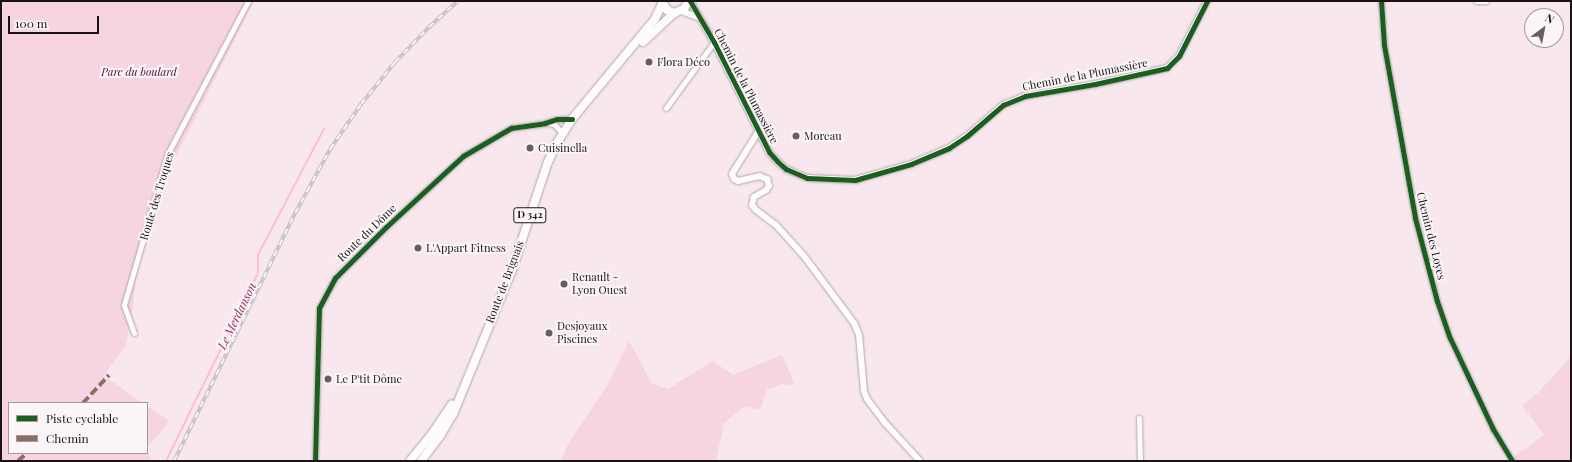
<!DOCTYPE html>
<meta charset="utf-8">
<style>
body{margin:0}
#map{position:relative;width:1572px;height:462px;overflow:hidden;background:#f8e7ed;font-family:"Playfair Display",serif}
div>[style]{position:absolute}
.green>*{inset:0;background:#f7d4e2}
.stream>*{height:2px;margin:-1px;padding:0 1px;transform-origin:1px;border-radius:1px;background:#fcbfd9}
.roads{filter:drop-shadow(0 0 1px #b3a7ac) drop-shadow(0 0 1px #b3a7ac)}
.minor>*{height:5px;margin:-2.5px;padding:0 2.5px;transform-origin:2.5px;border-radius:2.5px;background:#fefbfc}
.tertiary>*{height:6px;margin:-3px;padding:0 3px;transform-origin:3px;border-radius:3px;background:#fefbfc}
.primary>*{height:8px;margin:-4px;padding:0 4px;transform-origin:4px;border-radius:4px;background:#fefbfc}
.rail>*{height:3.5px;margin-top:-1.75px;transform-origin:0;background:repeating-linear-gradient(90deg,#fbf5f8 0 6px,#c8c2c4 0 12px);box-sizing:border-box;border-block:1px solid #c8c2c4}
.quiet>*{height:4px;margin-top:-2px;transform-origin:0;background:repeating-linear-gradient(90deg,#8d6e63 0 8px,transparent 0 12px)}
.cycleway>*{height:5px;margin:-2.5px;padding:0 2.5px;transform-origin:2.5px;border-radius:2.5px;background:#1b5e20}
.dots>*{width:11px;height:11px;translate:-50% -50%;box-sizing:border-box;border:2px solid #fbf5f8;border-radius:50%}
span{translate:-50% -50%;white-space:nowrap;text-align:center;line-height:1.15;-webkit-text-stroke:4px #fbf5f8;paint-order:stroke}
.shield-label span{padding:1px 3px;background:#fbf5f8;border:1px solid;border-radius:3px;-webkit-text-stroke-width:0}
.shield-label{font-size:10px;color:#1b1215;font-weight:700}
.poi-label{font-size:11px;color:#1b1215}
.left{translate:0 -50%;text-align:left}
.park-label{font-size:11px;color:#490f2e;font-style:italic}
.street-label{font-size:11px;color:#1b1215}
.water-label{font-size:12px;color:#92235f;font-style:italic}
.frame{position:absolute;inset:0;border:2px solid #1b1215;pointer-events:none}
.legend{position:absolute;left:8px;top:402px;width:140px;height:52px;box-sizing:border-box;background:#fbf5f8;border:1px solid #a19a9d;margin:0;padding:5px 7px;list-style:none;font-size:12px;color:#1b1215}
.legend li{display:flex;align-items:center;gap:8px;height:20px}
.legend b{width:20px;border:1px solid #a19a9d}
.north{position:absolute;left:1524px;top:8px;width:40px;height:40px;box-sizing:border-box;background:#fbf5f8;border:1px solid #a19a9d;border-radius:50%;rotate:32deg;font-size:11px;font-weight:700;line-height:16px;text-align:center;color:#1b1215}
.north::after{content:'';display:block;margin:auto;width:14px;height:18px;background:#685d61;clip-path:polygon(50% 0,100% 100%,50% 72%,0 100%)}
.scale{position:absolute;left:8px;top:16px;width:91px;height:18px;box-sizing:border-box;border:2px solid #1b1215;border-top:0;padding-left:5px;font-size:12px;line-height:14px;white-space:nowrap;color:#1b1215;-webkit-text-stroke:3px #fbf5f8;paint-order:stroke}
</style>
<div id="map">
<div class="green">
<i style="clip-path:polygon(1px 1px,254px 1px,155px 198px,142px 231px,132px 314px,126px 345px,104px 376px,143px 403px,9px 403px,9px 453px,147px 452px,153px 461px,1px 461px)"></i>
<i style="clip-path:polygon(629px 341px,652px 384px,668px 389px,713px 361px,733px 375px,782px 355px,795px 385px,782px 384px,767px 390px,760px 409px,744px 407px,724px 423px,716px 461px,561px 461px,568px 444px,607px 386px)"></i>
<i style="clip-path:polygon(1571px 356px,1571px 461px,1515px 461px,1513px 457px,1544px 435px,1522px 405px,1539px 392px)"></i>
<i style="clip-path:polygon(147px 406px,168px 420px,167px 425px,147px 447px)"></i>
</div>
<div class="stream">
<i style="left:166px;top:461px;width:209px;rotate:-63.9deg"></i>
<i style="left:258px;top:273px;width:18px;rotate:-90deg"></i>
<i style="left:258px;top:255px;width:142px;rotate:-62.4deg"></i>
</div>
<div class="roads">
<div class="minor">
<i style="left:1381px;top:1px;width:44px;rotate:86.1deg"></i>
<i style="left:1384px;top:45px;width:176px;rotate:79.8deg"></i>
<i style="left:1415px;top:218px;width:86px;rotate:75.2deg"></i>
<i style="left:1437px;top:301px;width:39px;rotate:71deg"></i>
<i style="left:1450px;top:338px;width:101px;rotate:64.7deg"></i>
<i style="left:1493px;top:429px;width:37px;rotate:59deg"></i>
<i style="left:666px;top:108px;width:82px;rotate:-54deg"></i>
<i style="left:548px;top:123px;width:6px;rotate:9deg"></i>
<i style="left:554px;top:124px;width:13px;rotate:48deg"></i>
<i style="left:134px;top:333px;width:30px;rotate:-110deg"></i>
<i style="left:124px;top:305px;width:158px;rotate:-73.9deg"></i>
<i style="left:168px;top:153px;width:172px;rotate:-62.2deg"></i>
<i style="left:1139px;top:418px;width:43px;rotate:88.7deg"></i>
<i style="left:315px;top:461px;width:153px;rotate:-88.5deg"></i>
<i style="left:319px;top:308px;width:34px;rotate:-62deg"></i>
<i style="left:335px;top:278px;width:72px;rotate:-45deg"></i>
<i style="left:386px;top:227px;width:105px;rotate:-42.7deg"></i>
<i style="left:463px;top:156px;width:56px;rotate:-30.3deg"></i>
<i style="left:511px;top:128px;width:34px;rotate:-8deg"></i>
<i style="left:545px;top:123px;width:13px;rotate:-18deg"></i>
<i style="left:557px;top:119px;width:15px"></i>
</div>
<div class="tertiary">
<i style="left:690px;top:1px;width:48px;rotate:59.7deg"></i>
<i style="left:714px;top:42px;width:123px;rotate:63.4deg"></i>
<i style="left:769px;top:152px;width:12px;rotate:48deg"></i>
<i style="left:777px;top:161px;width:12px;rotate:42deg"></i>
<i style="left:786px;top:169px;width:23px;rotate:23deg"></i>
<i style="left:807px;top:178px;width:48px;rotate:2.4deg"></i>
<i style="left:855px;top:180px;width:58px;rotate:-15.9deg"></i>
<i style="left:911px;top:164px;width:41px;rotate:-22.8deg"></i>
<i style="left:949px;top:148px;width:22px;rotate:-34deg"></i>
<i style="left:967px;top:136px;width:48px;rotate:-40.7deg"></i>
<i style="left:1003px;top:105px;width:24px;rotate:-22deg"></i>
<i style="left:1025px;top:96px;width:71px;rotate:-9.7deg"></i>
<i style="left:1095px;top:84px;width:74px;rotate:-12.5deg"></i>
<i style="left:1167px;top:68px;width:17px;rotate:-45deg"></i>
<i style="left:1179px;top:56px;width:62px;rotate:-63deg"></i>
<i style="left:1477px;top:1px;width:9px"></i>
<i style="left:681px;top:11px;width:20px;rotate:20deg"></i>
<i style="left:758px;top:132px;width:49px;rotate:121.8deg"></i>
<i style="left:732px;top:174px;width:5px;rotate:68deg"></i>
<i style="left:734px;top:179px;width:4px;rotate:27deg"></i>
<i style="left:738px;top:181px;width:22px;rotate:-13deg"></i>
<i style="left:759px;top:176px;width:9px;rotate:21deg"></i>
<i style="left:767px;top:179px;width:7px;rotate:74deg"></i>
<i style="left:769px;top:186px;width:5px;rotate:127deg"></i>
<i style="left:766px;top:190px;width:14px;rotate:150deg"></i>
<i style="left:754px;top:197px;width:8px;rotate:104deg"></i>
<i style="left:752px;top:205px;width:6px;rotate:51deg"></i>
<i style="left:756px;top:210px;width:25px;rotate:37deg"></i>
<i style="left:776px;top:225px;width:42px;rotate:47.9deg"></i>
<i style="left:804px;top:256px;width:84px;rotate:53.3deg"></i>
<i style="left:854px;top:323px;width:13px;rotate:67deg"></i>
<i style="left:859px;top:335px;width:56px;rotate:84.9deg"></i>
<i style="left:864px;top:391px;width:9px;rotate:69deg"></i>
<i style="left:867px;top:399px;width:31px;rotate:53deg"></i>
<i style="left:886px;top:424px;width:50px;rotate:47.4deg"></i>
</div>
<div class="primary">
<i style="left:662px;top:1px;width:10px;rotate:61deg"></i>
<i style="left:667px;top:10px;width:8px;rotate:23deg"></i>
<i style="left:674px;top:13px;width:11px;rotate:-22deg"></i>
<i style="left:684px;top:9px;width:9px;rotate:-63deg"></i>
<i style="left:643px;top:42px;width:42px;rotate:-43.1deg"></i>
<i style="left:410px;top:461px;width:38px;rotate:-51deg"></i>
<i style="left:434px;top:431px;width:32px;rotate:-56deg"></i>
<i style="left:421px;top:461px;width:34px;rotate:-53deg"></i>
<i style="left:441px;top:434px;width:26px;rotate:-59deg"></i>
<i style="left:454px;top:412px;width:153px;rotate:-67.8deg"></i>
<i style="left:512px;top:270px;width:114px;rotate:-71.6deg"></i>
<i style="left:548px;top:162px;width:21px;rotate:-65deg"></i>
<i style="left:557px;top:143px;width:28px;rotate:-58deg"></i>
<i style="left:572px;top:119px;width:130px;rotate:-50.3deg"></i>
<i style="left:655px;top:19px;width:17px;rotate:-65deg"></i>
</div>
</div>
<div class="rail">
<i style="left:174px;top:461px;width:276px;rotate:-64deg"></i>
<i style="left:295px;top:213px;width:73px;rotate:-61.3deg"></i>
<i style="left:330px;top:149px;width:55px;rotate:-55.4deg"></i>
<i style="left:361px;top:104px;width:54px;rotate:-51deg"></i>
<i style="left:395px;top:62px;width:49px;rotate:-45.8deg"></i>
<i style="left:429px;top:27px;width:39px;rotate:-42deg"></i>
</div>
<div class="quiet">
<i style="left:83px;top:403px;width:38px;rotate:-47deg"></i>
<i style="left:18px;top:461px;width:12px;rotate:-42deg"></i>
</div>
<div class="cycleway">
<i style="left:690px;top:1px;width:48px;rotate:59.7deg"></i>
<i style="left:714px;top:42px;width:123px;rotate:63.4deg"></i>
<i style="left:769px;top:152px;width:12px;rotate:48deg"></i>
<i style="left:777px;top:161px;width:12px;rotate:42deg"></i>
<i style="left:786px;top:169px;width:23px;rotate:23deg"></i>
<i style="left:807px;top:178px;width:48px;rotate:2.4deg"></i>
<i style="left:855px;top:180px;width:58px;rotate:-15.9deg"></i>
<i style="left:911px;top:164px;width:41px;rotate:-22.8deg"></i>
<i style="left:949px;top:148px;width:22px;rotate:-34deg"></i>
<i style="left:967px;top:136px;width:48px;rotate:-40.7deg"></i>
<i style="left:1003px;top:105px;width:24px;rotate:-22deg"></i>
<i style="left:1025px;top:96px;width:71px;rotate:-9.7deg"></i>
<i style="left:1095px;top:84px;width:74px;rotate:-12.5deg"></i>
<i style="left:1167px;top:68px;width:17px;rotate:-45deg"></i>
<i style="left:1179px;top:56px;width:62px;rotate:-63deg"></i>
<i style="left:1381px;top:1px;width:44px;rotate:86.1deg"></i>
<i style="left:1384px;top:45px;width:176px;rotate:79.8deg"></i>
<i style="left:1415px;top:218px;width:86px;rotate:75.2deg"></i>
<i style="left:1437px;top:301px;width:39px;rotate:71deg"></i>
<i style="left:1450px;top:338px;width:101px;rotate:64.7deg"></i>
<i style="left:1493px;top:429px;width:37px;rotate:59deg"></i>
<i style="left:315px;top:461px;width:153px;rotate:-88.5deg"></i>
<i style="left:319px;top:308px;width:34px;rotate:-62deg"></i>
<i style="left:335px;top:278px;width:72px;rotate:-45deg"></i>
<i style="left:386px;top:227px;width:105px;rotate:-42.7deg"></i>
<i style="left:463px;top:156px;width:56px;rotate:-30.3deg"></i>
<i style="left:511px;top:128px;width:34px;rotate:-8deg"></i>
<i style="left:545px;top:123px;width:13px;rotate:-18deg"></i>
<i style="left:557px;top:119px;width:15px"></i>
</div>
<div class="dots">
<i style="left:649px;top:62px;background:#685d61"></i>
<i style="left:796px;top:136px;background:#685d61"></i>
<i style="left:530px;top:148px;background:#685d61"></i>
<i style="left:418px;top:248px;background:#685d61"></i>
<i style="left:564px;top:284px;background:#685d61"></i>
<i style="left:549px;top:333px;background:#685d61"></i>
<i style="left:328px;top:379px;background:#685d61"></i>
</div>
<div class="shield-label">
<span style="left:530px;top:215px">D 342</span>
</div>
<div class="poi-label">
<span class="left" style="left:657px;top:62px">Flora Déco</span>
<span class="left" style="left:804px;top:136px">Moreau</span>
<span class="left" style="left:538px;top:148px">Cuisinella</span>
<span class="left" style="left:426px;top:248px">L'Appart Fitness</span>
<span class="left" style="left:572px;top:284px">Renault -<br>Lyon Ouest</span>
<span class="left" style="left:557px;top:333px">Desjoyaux<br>Piscines</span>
<span class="left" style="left:336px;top:379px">Le P'tit Dôme</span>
</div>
<div class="park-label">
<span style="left:139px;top:72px">Parc du boulard</span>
</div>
<div class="street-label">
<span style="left:1085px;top:75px;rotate:-11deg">Chemin de la Plumassière</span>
<span style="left:746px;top:86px;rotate:63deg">Chemin de la Plumassière</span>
<span style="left:157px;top:196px;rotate:-73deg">Route des Troques</span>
<span style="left:367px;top:233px;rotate:-44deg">Route du Dôme</span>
<span style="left:1431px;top:236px;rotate:76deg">Chemin des Loyes</span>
<span style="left:505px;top:282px;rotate:-69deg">Route de Brignais</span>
</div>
<div class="water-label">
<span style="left:237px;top:316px;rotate:-64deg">Le Merdanson</span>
</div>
<div class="frame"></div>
<ul class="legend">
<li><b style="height:5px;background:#1b5e20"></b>Piste cyclable</li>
<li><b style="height:5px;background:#8d6e63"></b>Chemin</li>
</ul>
<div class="north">N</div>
<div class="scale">100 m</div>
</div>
